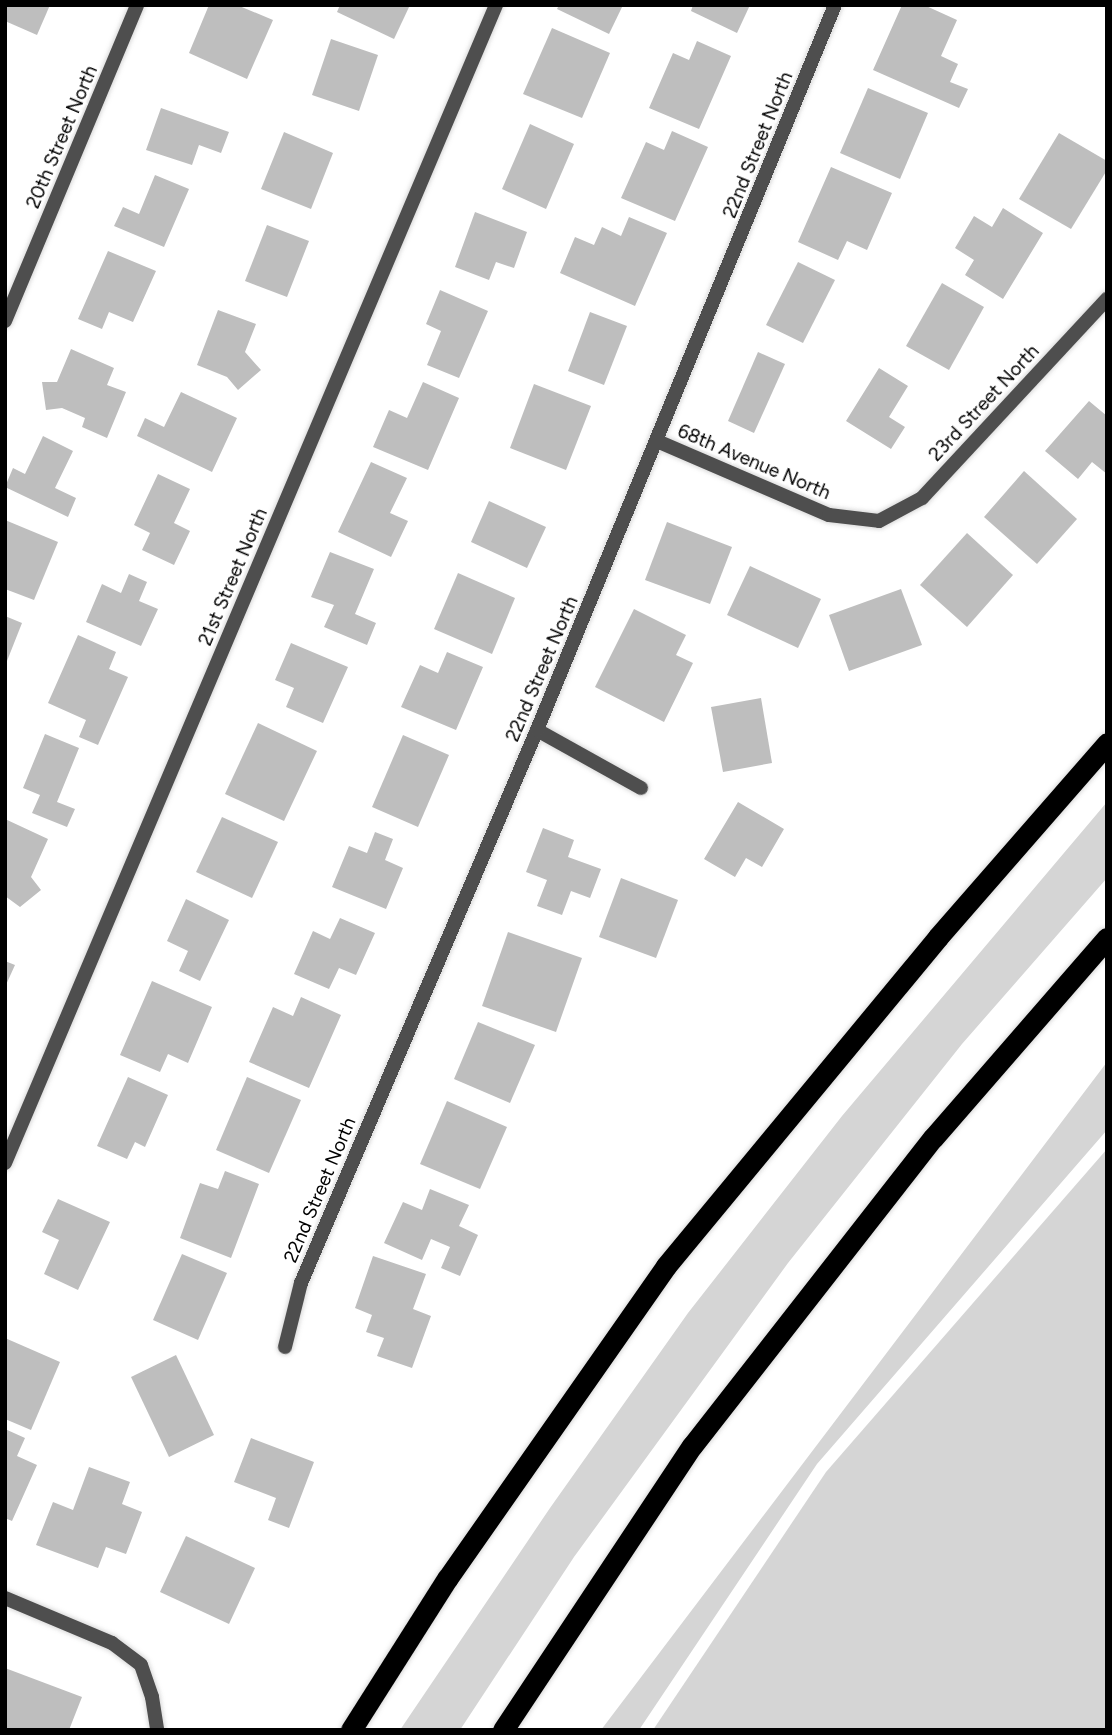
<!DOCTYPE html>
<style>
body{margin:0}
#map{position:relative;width:1112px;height:1735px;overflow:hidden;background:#fff;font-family:Figtree,sans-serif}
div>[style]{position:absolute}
.green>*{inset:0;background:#d5d5d5}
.building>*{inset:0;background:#bebebe}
.roads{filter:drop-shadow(0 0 2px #dbdbdb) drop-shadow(0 0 2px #dbdbdb)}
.minor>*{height:14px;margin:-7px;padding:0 7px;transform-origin:7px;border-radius:7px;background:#4e4e4e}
.motorway>*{height:21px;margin:-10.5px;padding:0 10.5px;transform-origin:10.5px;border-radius:10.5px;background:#000}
span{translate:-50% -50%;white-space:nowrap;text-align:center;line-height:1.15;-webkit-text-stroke:5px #fff;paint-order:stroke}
.street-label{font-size:19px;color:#000}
.frame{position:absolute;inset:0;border:7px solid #000;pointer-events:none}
</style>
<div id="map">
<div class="green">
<i style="clip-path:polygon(1107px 802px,1107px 878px,962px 1044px,788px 1263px,574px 1557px,460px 1730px,400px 1730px,550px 1508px,688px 1313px,842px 1116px)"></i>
<i style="clip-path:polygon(1107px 1062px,1107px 1130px,817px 1464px,639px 1730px,601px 1730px)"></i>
<i style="clip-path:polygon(1107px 1149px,1107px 1730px,653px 1730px,826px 1472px)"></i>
</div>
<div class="building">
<i style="clip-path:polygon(5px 5px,50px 5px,37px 35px,5px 21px)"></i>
<i style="clip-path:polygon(209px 5px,237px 5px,273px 20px,247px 79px,189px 53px)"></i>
<i style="clip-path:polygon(340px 5px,410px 5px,394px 39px,337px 12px)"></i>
<i style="clip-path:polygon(559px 5px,623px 5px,609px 34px,557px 9px)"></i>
<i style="clip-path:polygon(693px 5px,750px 5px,737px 33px,691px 11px)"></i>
<i style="clip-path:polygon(902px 5px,924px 5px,957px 20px,941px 56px,958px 64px,950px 82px,968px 89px,959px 108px,873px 70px)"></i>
<i style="clip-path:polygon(552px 28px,610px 53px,582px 118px,523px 94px)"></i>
<i style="clip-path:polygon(331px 39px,378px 55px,359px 111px,312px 95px)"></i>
<i style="clip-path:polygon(697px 41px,731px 56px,699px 129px,649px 108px,673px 53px,689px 60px)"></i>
<i style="clip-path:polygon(868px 88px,928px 113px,900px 179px,840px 153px)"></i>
<i style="clip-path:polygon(161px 108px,229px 132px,221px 153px,199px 145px,192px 165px,146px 150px)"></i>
<i style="clip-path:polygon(530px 124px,574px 144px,546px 209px,502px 189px)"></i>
<i style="clip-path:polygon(672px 131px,708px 147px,675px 221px,621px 198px,646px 142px,664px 150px)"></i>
<i style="clip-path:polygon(284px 132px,333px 153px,311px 209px,261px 189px)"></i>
<i style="clip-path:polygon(1059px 133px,1107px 161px,1107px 170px,1071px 229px,1019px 199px)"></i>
<i style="clip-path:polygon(831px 167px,892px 193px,867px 250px,847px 241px,838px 260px,798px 242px)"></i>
<i style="clip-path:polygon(155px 175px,189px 189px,164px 247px,114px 226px,123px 207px,139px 214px)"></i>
<i style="clip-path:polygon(1003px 208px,1043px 233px,1003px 299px,965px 275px,974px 260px,955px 248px,974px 216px,992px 227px)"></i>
<i style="clip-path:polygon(475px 212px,527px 232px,514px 268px,496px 262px,489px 280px,455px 267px)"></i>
<i style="clip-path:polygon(629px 217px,667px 233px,635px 306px,560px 273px,575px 237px,594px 245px,602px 227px,621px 236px)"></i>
<i style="clip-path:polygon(267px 225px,309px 241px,287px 297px,245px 281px)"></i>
<i style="clip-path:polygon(108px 251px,156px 271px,133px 322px,109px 312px,102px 329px,78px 319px)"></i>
<i style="clip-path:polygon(798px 262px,835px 280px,803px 343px,766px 325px)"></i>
<i style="clip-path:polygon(942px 283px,984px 307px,949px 370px,906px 346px)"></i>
<i style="clip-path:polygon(440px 290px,488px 311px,459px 378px,427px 365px,441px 331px,426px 324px)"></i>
<i style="clip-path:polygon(218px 310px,256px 324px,245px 352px,261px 370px,238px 390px,227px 377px,197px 365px)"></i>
<i style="clip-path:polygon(590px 312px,627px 326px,604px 385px,568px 371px)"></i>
<i style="clip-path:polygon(71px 349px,114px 368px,107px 385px,126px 392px,107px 438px,82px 427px,85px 418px,62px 408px,46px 410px,42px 382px,57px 382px)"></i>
<i style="clip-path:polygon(758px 352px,785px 364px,754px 433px,728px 421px)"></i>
<i style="clip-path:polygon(879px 368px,908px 386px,889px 417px,905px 427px,891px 449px,846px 421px)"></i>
<i style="clip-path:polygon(423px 382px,459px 398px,428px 470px,373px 447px,389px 410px,407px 418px)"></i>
<i style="clip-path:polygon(534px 384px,591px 406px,566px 470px,510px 448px)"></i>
<i style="clip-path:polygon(181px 392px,237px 418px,212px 472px,137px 436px,145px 418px,164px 427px)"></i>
<i style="clip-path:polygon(1089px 401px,1107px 416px,1107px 474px,1092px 462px,1078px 479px,1045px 451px)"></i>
<i style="clip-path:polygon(43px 436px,73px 451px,55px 488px,76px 498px,68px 517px,5px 487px,13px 468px,25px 474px)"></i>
<i style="clip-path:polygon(371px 462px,407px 478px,390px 513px,408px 521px,391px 557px,338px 532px)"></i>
<i style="clip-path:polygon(1024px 471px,1077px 519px,1037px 564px,984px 517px)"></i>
<i style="clip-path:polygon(158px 474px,190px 489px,174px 523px,190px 531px,174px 565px,142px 550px,150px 533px,134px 525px)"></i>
<i style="clip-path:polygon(489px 501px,546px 527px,527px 568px,471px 542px)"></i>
<i style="clip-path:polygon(5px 520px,58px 542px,34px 600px,5px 589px)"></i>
<i style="clip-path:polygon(667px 522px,732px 547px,710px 604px,645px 580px)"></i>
<i style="clip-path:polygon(967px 533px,1013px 575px,967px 627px,920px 585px)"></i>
<i style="clip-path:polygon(330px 552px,374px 569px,355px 614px,376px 623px,367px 645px,324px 627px,334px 605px,311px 597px)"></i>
<i style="clip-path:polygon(750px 566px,821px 599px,798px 648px,727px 615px)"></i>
<i style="clip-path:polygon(458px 573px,515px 598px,492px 654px,434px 629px)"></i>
<i style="clip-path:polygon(129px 574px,147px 582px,139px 601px,158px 609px,141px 646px,86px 622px,102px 584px,121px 593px)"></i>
<i style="clip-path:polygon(901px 589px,922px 645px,849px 671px,829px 615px)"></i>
<i style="clip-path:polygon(634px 609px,686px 635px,676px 655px,693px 663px,664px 722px,595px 687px)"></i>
<i style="clip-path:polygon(5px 616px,22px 623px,5px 666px)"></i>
<i style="clip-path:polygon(78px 635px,116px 652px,109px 669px,128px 677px,98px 745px,79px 737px,86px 720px,48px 703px)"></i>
<i style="clip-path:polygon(291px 643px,348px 667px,323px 723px,286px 707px,294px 688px,275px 680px)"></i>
<i style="clip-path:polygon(447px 652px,483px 667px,456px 730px,401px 707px,420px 665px,438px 673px)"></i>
<i style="clip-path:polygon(761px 698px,772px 763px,723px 772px,711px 707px)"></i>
<i style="clip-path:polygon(258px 723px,317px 751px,284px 821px,225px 794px)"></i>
<i style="clip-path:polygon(45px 734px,79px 748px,57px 802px,75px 809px,67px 827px,32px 813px,40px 795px,23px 788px)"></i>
<i style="clip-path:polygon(403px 735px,449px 755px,418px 827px,372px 807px)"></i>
<i style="clip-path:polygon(738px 802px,784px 829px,762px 867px,746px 858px,735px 877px,704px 859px)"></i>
<i style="clip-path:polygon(222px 817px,278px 842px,252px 898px,196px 872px)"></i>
<i style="clip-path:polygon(5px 819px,48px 839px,31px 877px,41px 890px,20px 907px,5px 896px)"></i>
<i style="clip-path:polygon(543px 828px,574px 840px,568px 857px,601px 869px,590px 898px,571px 891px,562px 915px,537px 906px,547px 880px,526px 872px)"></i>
<i style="clip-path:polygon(375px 832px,393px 839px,385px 860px,403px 868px,386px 909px,332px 887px,349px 846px,367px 853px)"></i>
<i style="clip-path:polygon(621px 878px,678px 900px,656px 958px,599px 937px)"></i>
<i style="clip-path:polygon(186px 899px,229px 920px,200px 981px,179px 971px,188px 951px,167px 941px)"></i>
<i style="clip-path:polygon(340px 918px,375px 933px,356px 975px,339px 968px,329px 989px,294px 974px,313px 931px,330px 939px)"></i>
<i style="clip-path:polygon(508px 932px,582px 958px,556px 1032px,482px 1006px)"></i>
<i style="clip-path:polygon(5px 961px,15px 965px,5px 987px)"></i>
<i style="clip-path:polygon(152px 981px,212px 1007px,188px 1063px,168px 1054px,160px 1072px,120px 1055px)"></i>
<i style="clip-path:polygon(301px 997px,341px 1015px,309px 1088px,249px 1062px,273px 1007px,293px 1016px)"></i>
<i style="clip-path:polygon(478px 1022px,535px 1045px,510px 1103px,454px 1079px)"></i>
<i style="clip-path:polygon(128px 1077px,168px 1095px,145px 1147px,135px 1142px,127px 1159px,97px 1146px)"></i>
<i style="clip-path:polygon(247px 1077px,301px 1100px,269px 1173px,216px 1150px)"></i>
<i style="clip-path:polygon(447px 1101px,507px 1127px,480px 1189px,420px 1164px)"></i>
<i style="clip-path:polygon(225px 1171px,259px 1184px,231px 1258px,180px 1238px,200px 1183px,218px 1189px)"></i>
<i style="clip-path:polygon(430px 1189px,469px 1205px,459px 1226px,478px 1235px,460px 1276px,441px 1268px,450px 1247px,431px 1239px,422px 1260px,384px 1243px,403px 1202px,422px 1210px)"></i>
<i style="clip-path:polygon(58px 1199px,110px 1222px,78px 1290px,44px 1274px,59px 1240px,42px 1232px)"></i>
<i style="clip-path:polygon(182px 1254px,227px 1273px,198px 1340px,153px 1320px)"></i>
<i style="clip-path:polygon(373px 1256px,426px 1274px,413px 1309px,431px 1316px,412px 1368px,377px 1356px,384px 1338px,366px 1332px,372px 1315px,355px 1308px)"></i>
<i style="clip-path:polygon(5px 1338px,60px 1362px,31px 1430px,5px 1419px)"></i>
<i style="clip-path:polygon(176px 1355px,214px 1435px,169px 1457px,131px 1377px)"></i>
<i style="clip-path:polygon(5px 1429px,25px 1438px,17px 1456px,37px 1465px,12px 1521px,5px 1518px)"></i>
<i style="clip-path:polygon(251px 1438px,314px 1462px,289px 1528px,268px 1520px,276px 1498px,234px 1482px)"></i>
<i style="clip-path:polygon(89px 1467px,130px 1482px,122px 1504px,142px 1512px,126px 1554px,106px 1547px,98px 1568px,36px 1545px,53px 1502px,73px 1510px)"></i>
<i style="clip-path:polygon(186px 1536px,255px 1568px,229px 1624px,160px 1592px)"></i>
<i style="clip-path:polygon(5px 1668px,82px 1697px,69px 1730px,5px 1730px)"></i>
</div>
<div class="roads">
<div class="minor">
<i style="left:5px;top:321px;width:342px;rotate:-67.3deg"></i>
<i style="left:657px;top:441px;width:187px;rotate:23.3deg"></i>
<i style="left:829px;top:515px;width:50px;rotate:6.8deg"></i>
<i style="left:879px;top:521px;width:49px;rotate:-28.1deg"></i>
<i style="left:922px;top:498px;width:272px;rotate:-47.1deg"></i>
<i style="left:537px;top:730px;width:119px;rotate:29.1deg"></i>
<i style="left:5px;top:1163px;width:1258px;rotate:-67.02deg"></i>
<i style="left:285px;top:1347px;width:66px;rotate:-76deg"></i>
<i style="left:301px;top:1283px;width:601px;rotate:-66.89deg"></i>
<i style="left:537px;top:730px;width:784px;rotate:-67.66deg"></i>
<i style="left:5px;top:1598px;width:116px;rotate:22.8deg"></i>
<i style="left:112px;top:1643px;width:36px;rotate:37deg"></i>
<i style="left:141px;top:1665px;width:34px;rotate:71deg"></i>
<i style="left:152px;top:1697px;width:33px;rotate:81deg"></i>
</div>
<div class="motorway">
<i style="left:351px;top:1730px;width:179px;rotate:-57.6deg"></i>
<i style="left:447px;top:1579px;width:382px;rotate:-55deg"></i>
<i style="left:666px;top:1266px;width:427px;rotate:-50.4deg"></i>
<i style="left:938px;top:937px;width:257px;rotate:-48.9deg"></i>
<i style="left:503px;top:1730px;width:341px;rotate:-56.4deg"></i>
<i style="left:692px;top:1446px;width:391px;rotate:-52deg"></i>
<i style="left:933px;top:1138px;width:265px;rotate:-49deg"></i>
</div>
</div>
<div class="street-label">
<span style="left:62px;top:137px;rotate:-67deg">20th Street North</span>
<span style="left:758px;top:145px;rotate:-68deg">22nd Street North</span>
<span style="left:984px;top:403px;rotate:-47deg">23rd Street North</span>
<span style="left:754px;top:462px;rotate:23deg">68th Avenue North</span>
<span style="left:233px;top:577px;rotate:-67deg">21st Street North</span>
<span style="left:542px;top:669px;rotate:-67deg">22nd Street North</span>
<span style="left:320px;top:1190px;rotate:-67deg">22nd Street North</span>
</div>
<div class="frame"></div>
</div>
